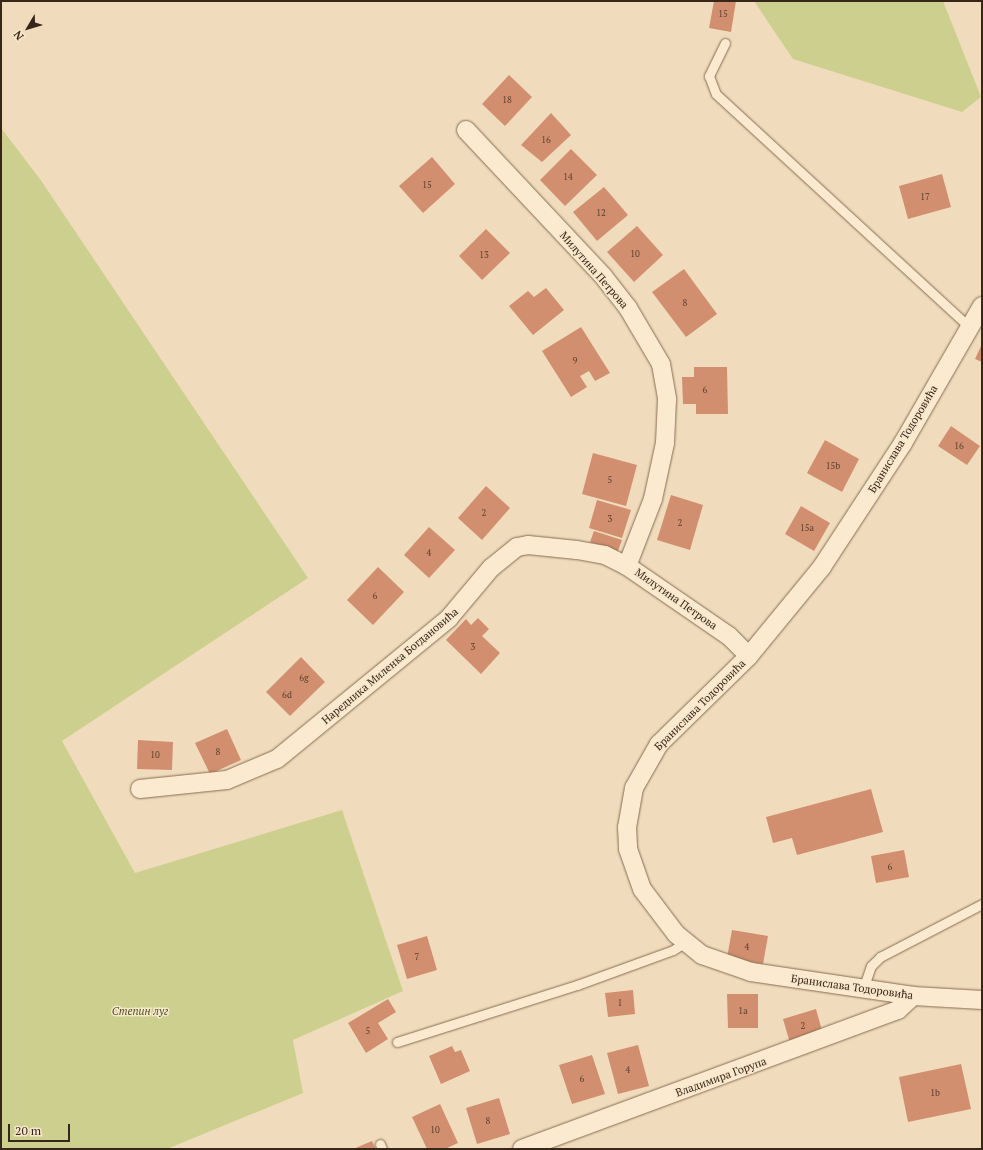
<!DOCTYPE html>
<meta charset="utf-8">
<style>
body{margin:0}
#map{position:relative;width:983px;height:1150px;overflow:hidden;background:#f0dcbc;font-family:"PT Serif",serif}
div>[style]{position:absolute}
.green>*{inset:0;background:#cdcf8f}
.building>*{inset:0;background:#d18f6f}
.roads{filter:drop-shadow(0 0 1px #886c54) drop-shadow(0 0 1px #886c54)}
.lane>*{height:9px;margin:-4.5px;padding:0 4.5px;transform-origin:4.5px;border-radius:4.5px;background:#fbeacf}
.street>*{height:18px;margin:-9px;padding:0 9px;transform-origin:9px;border-radius:9px;background:#fbeacf}
span{translate:-50% -50%;white-space:nowrap;text-align:center;line-height:1.15;-webkit-text-stroke:3px #f7e7cb;paint-order:stroke}
.number-label{font-size:9px;color:#5e402f}
.number-label span{-webkit-text-stroke-width:0}
.street-label{font-size:11px;color:#37261a}
.park-label{font-size:11px;color:#4c541f;font-style:italic}
.frame{position:absolute;inset:0;border:2px solid #37261a;pointer-events:none}
.north{position:absolute;left:8px;top:8px;width:40px;height:40px;-webkit-text-stroke:3px #f7e7cb;paint-order:stroke;rotate:232deg;font-size:11px;font-weight:700;line-height:16px;text-align:center;color:#37261a}
.north::after{content:'';display:block;margin:auto;width:14px;height:18px;background:#37261a;clip-path:polygon(50% 0,100% 100%,50% 72%,0 100%)}
.scale{position:absolute;left:8px;top:1124px;width:62px;height:18px;box-sizing:border-box;border:2px solid #37261a;border-top:0;padding-left:5px;font-size:12px;line-height:14px;white-space:nowrap;color:#37261a;-webkit-text-stroke:3px #f7e7cb;paint-order:stroke}
</style>
<div id="map">
<div class="green">
<i style="clip-path:polygon(754px 1px,943px 1px,981px 97px,962px 112px,793px 59px)"></i>
<i style="clip-path:polygon(1px 128px,40px 179px,308px 578px,62px 741px,135px 873px,342px 810px,403px 991px,293px 1040px,303px 1093px,167px 1149px,1px 1149px)"></i>
</div>
<div class="building">
<i style="clip-path:polygon(714px 1px,736px 1px,731px 32px,709px 28px)"></i>
<i style="clip-path:polygon(509px 75px,532px 97px,505px 126px,482px 104px)"></i>
<i style="clip-path:polygon(551px 113px,571px 135px,542px 162px,521px 145px)"></i>
<i style="clip-path:polygon(571px 149px,597px 175px,565px 206px,540px 180px)"></i>
<i style="clip-path:polygon(432px 157px,455px 184px,423px 213px,399px 186px)"></i>
<i style="clip-path:polygon(942px 174px,951px 207px,908px 219px,899px 186px)"></i>
<i style="clip-path:polygon(604px 187px,628px 215px,597px 241px,573px 212px)"></i>
<i style="clip-path:polygon(637px 226px,663px 255px,634px 282px,607px 252px)"></i>
<i style="clip-path:polygon(486px 229px,510px 253px,482px 280px,459px 256px)"></i>
<i style="clip-path:polygon(684px 269px,717px 314px,686px 337px,652px 292px)"></i>
<i style="clip-path:polygon(546px 288px,564px 310px,533px 335px,509px 306px,528px 291px,534px 297px)"></i>
<i style="clip-path:polygon(581px 327px,610px 373px,595px 381px,589px 371px,580px 376px,587px 387px,571px 397px,542px 351px)"></i>
<i style="clip-path:polygon(982px 344px,982px 362px,975px 359px)"></i>
<i style="clip-path:polygon(694px 367px,727px 367px,728px 414px,696px 414px,696px 404px,683px 404px,682px 377px,694px 377px)"></i>
<i style="clip-path:polygon(951px 426px,980px 446px,967px 465px,938px 446px)"></i>
<i style="clip-path:polygon(825px 440px,859px 459px,842px 492px,807px 473px)"></i>
<i style="clip-path:polygon(593px 453px,637px 465px,626px 506px,582px 494px)"></i>
<i style="clip-path:polygon(486px 486px,510px 508px,482px 540px,458px 518px)"></i>
<i style="clip-path:polygon(671px 495px,703px 505px,690px 550px,657px 540px)"></i>
<i style="clip-path:polygon(597px 500px,631px 510px,622px 538px,589px 528px)"></i>
<i style="clip-path:polygon(801px 506px,830px 523px,814px 551px,785px 534px)"></i>
<i style="clip-path:polygon(429px 527px,455px 550px,429px 578px,404px 555px)"></i>
<i style="clip-path:polygon(594px 531px,622px 540px,618px 551px,590px 542px)"></i>
<i style="clip-path:polygon(378px 567px,404px 592px,373px 625px,347px 600px)"></i>
<i style="clip-path:polygon(478px 618px,489px 629px,482px 636px,500px 653px,481px 674px,446px 640px,466px 619px,471px 625px)"></i>
<i style="clip-path:polygon(301px 657px,325px 682px,290px 716px,266px 692px)"></i>
<i style="clip-path:polygon(227px 729px,241px 760px,210px 774px,195px 743px)"></i>
<i style="clip-path:polygon(138px 740px,173px 742px,172px 770px,137px 769px)"></i>
<i style="clip-path:polygon(871px 789px,883px 832px,797px 855px,792px 838px,773px 843px,766px 817px)"></i>
<i style="clip-path:polygon(904px 850px,909px 877px,876px 883px,871px 856px)"></i>
<i style="clip-path:polygon(732px 930px,768px 936px,763px 964px,727px 958px)"></i>
<i style="clip-path:polygon(427px 936px,437px 970px,407px 979px,397px 945px)"></i>
<i style="clip-path:polygon(633px 990px,635px 1014px,608px 1017px,605px 993px)"></i>
<i style="clip-path:polygon(727px 994px,758px 994px,758px 1028px,728px 1028px)"></i>
<i style="clip-path:polygon(388px 999px,396px 1012px,378px 1023px,388px 1039px,366px 1053px,348px 1023px)"></i>
<i style="clip-path:polygon(816px 1009px,823px 1034px,790px 1043px,783px 1019px)"></i>
<i style="clip-path:polygon(638px 1045px,649px 1086px,618px 1094px,607px 1053px)"></i>
<i style="clip-path:polygon(452px 1046px,455px 1052px,461px 1050px,470px 1071px,441px 1084px,429px 1056px)"></i>
<i style="clip-path:polygon(592px 1055px,605px 1094px,572px 1104px,559px 1065px)"></i>
<i style="clip-path:polygon(961px 1064px,971px 1109px,908px 1122px,899px 1077px)"></i>
<i style="clip-path:polygon(499px 1098px,510px 1134px,477px 1144px,466px 1108px)"></i>
<i style="clip-path:polygon(440px 1104px,458px 1143px,445px 1149px,427px 1149px,412px 1117px)"></i>
<i style="clip-path:polygon(372px 1141px,376px 1149px,353px 1149px)"></i>
</div>
<div class="roads">
<div class="lane">
<i style="left:725px;top:43px;width:37px;rotate:116deg"></i>
<i style="left:709px;top:76px;width:19px;rotate:69deg"></i>
<i style="left:716px;top:94px;width:343px;rotate:42.6deg"></i>
<i style="left:863px;top:989px;width:24px;rotate:-71deg"></i>
<i style="left:871px;top:966px;width:13px;rotate:-45deg"></i>
<i style="left:880px;top:957px;width:115px;rotate:-27.5deg"></i>
<i style="left:397px;top:1042px;width:189px;rotate:-17.6deg"></i>
<i style="left:577px;top:985px;width:102px;rotate:-20deg"></i>
<i style="left:673px;top:950px;width:13px;rotate:-32deg"></i>
<i style="left:380px;top:1144px;width:5px;rotate:68deg"></i>
</div>
<div class="street">
<i style="left:466px;top:130px;width:200px;rotate:46.8deg"></i>
<i style="left:603px;top:276px;width:41px;rotate:52deg"></i>
<i style="left:628px;top:308px;width:65px;rotate:59.5deg"></i>
<i style="left:661px;top:364px;width:36px;rotate:80deg"></i>
<i style="left:667px;top:399px;width:44px;rotate:92.6deg"></i>
<i style="left:665px;top:443px;width:57px;rotate:102.1deg"></i>
<i style="left:653px;top:499px;width:72px;rotate:111.2deg"></i>
<i style="left:627px;top:566px;width:124px;rotate:34.5deg"></i>
<i style="left:729px;top:636px;width:28px;rotate:45deg"></i>
<i style="left:982px;top:306px;width:158px;rotate:120deg"></i>
<i style="left:903px;top:443px;width:148px;rotate:123.2deg"></i>
<i style="left:822px;top:567px;width:115px;rotate:129.4deg"></i>
<i style="left:749px;top:656px;width:126px;rotate:135.6deg"></i>
<i style="left:659px;top:744px;width:51px;rotate:119.6deg"></i>
<i style="left:634px;top:788px;width:40px;rotate:100deg"></i>
<i style="left:627px;top:827px;width:22px;rotate:87deg"></i>
<i style="left:628px;top:849px;width:42px;rotate:70.7deg"></i>
<i style="left:642px;top:889px;width:56px;rotate:52.9deg"></i>
<i style="left:676px;top:934px;width:33px;rotate:39deg"></i>
<i style="left:702px;top:955px;width:52px;rotate:19.1deg"></i>
<i style="left:751px;top:972px;width:164px;rotate:8.4deg"></i>
<i style="left:913px;top:996px;width:69px;rotate:3.3deg"></i>
<i style="left:140px;top:789px;width:87px;rotate:-5.9deg"></i>
<i style="left:227px;top:780px;width:54px;rotate:-22.8deg"></i>
<i style="left:277px;top:759px;width:222px;rotate:-39.3deg"></i>
<i style="left:449px;top:618px;width:65px;rotate:-50deg"></i>
<i style="left:491px;top:568px;width:33px;rotate:-39deg"></i>
<i style="left:517px;top:547px;width:11px;rotate:-10deg"></i>
<i style="left:528px;top:545px;width:49px;rotate:5.8deg"></i>
<i style="left:577px;top:550px;width:28px;rotate:10deg"></i>
<i style="left:605px;top:555px;width:25px;rotate:27deg"></i>
<i style="left:522px;top:1149px;width:401px;rotate:-20.3deg"></i>
<i style="left:898px;top:1010px;width:21px;rotate:-43deg"></i>
</div>
</div>
<div class="number-label">
<span style="left:723px;top:14px">15</span>
<span style="left:507px;top:100px">18</span>
<span style="left:546px;top:140px">16</span>
<span style="left:568px;top:177px">14</span>
<span style="left:427px;top:185px">15</span>
<span style="left:925px;top:197px">17</span>
<span style="left:601px;top:213px">12</span>
<span style="left:635px;top:254px">10</span>
<span style="left:484px;top:255px">13</span>
<span style="left:685px;top:303px">8</span>
<span style="left:575px;top:361px">9</span>
<span style="left:705px;top:390px">6</span>
<span style="left:959px;top:446px">16</span>
<span style="left:833px;top:466px">15b</span>
<span style="left:610px;top:480px">5</span>
<span style="left:484px;top:513px">2</span>
<span style="left:610px;top:519px">3</span>
<span style="left:680px;top:523px">2</span>
<span style="left:807px;top:528px">15a</span>
<span style="left:429px;top:553px">4</span>
<span style="left:375px;top:596px">6</span>
<span style="left:473px;top:647px">3</span>
<span style="left:304px;top:678px">6g</span>
<span style="left:287px;top:695px">6d</span>
<span style="left:218px;top:752px">8</span>
<span style="left:155px;top:755px">10</span>
<span style="left:890px;top:867px">6</span>
<span style="left:747px;top:947px">4</span>
<span style="left:417px;top:957px">7</span>
<span style="left:620px;top:1003px">1</span>
<span style="left:743px;top:1011px">1a</span>
<span style="left:803px;top:1026px">2</span>
<span style="left:368px;top:1031px">5</span>
<span style="left:628px;top:1070px">4</span>
<span style="left:582px;top:1079px">6</span>
<span style="left:935px;top:1093px">1b</span>
<span style="left:488px;top:1121px">8</span>
<span style="left:435px;top:1130px">10</span>
</div>
<div class="street-label">
<span style="left:594px;top:270px;rotate:49deg">Милутина Петрова</span>
<span style="left:903px;top:439px;rotate:-59deg">Бранислава Тодоровића</span>
<span style="left:676px;top:599px;rotate:35deg">Милутина Петрова</span>
<span style="left:390px;top:666px;rotate:-40deg">Наредника Миленка Богдановића</span>
<span style="left:700px;top:705px;rotate:-45deg">Бранислава Тодоровића</span>
<span style="left:852px;top:987px;rotate:8deg">Бранислава Тодоровића</span>
<span style="left:721px;top:1077px;rotate:-20deg">Владимира Горупа</span>
</div>
<div class="park-label">
<span style="left:140px;top:1011px">Степин луг</span>
</div>
<div class="frame"></div>
<div class="north">N</div>
<div class="scale">20 m</div>
</div>
